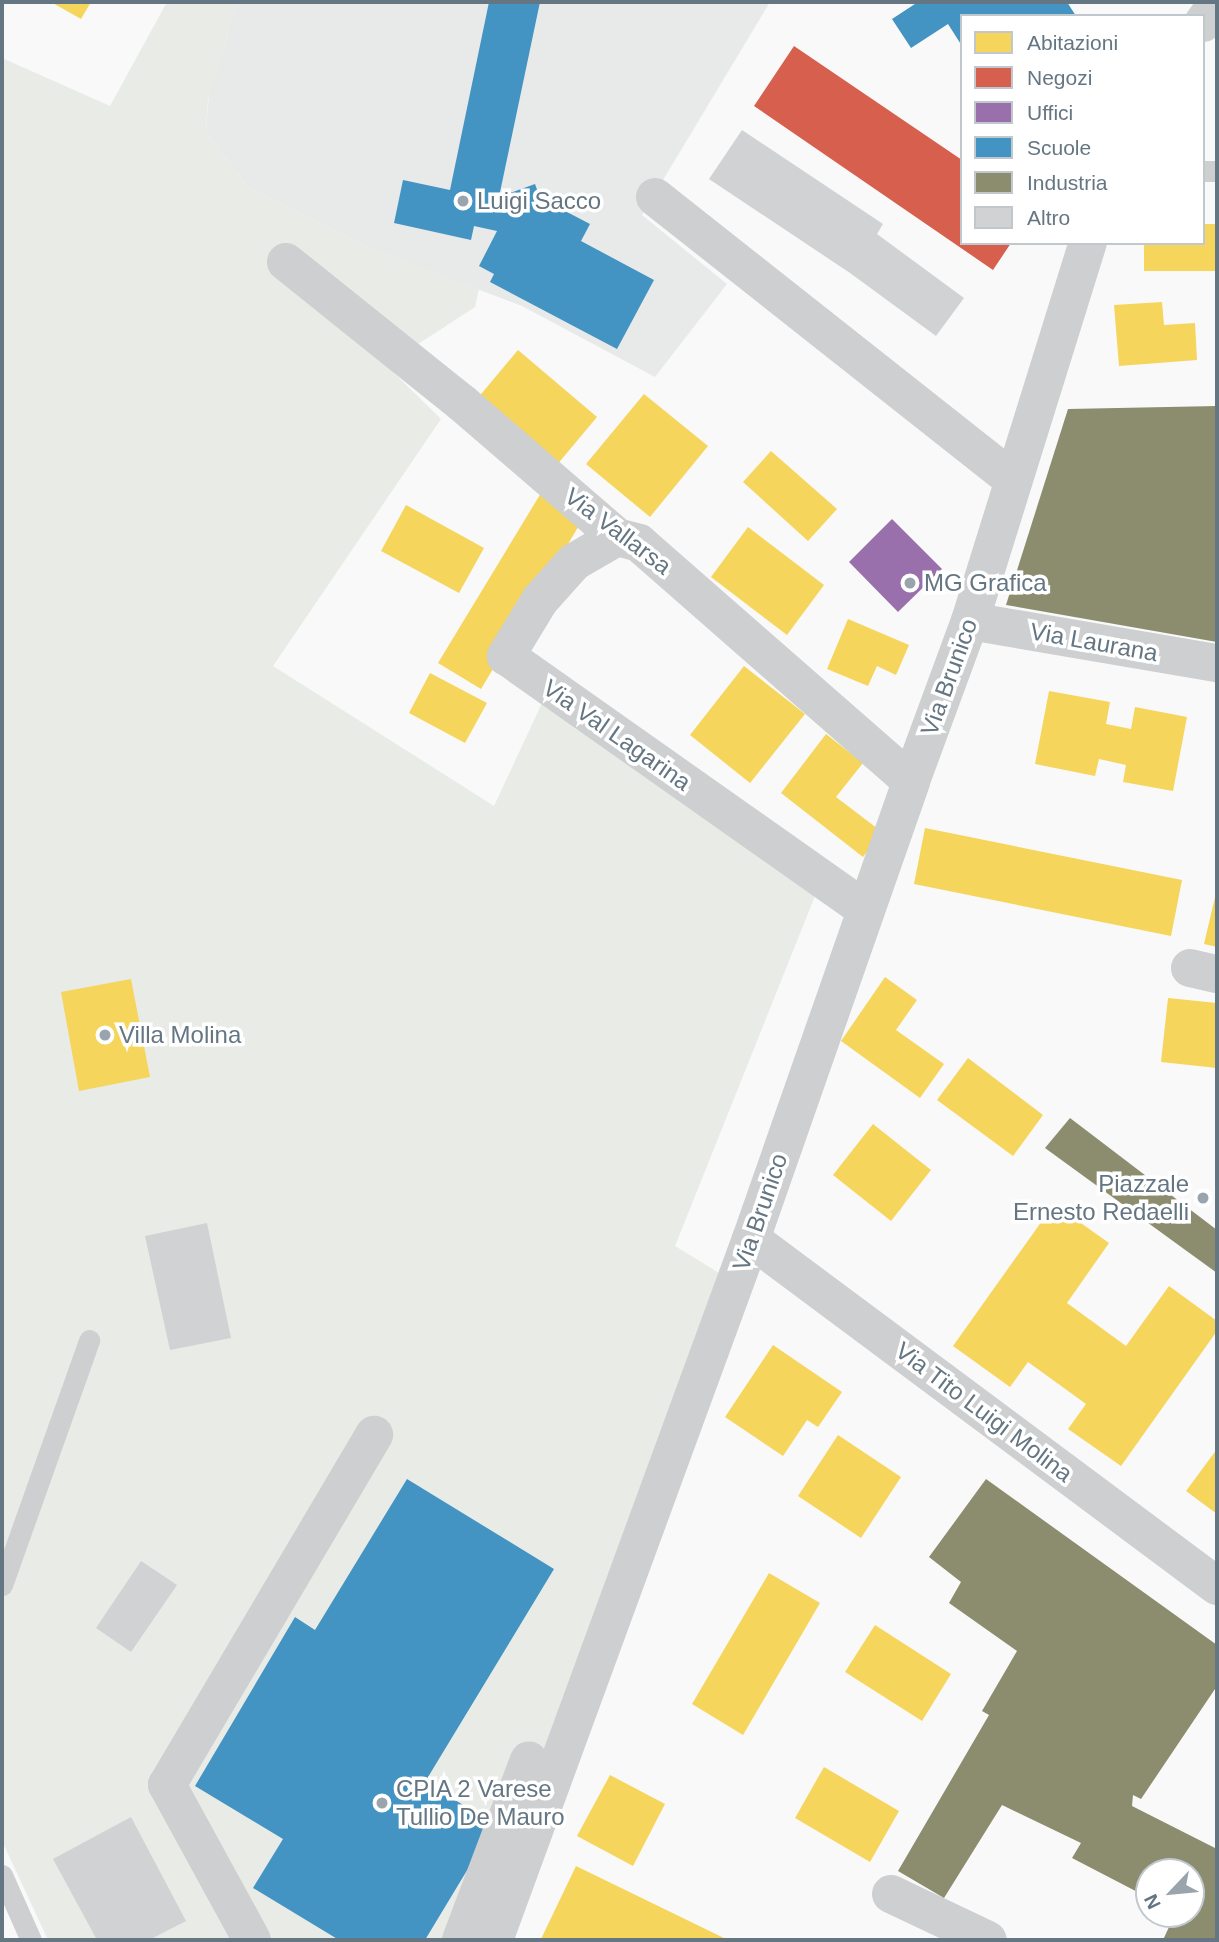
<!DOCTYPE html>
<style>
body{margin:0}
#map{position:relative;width:1219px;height:1942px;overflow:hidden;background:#f9f9f9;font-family:Arial,sans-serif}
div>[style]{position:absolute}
.built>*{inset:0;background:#e8e9e9}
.green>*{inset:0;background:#e8ebe6}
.homes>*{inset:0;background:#f6d55c}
.shops>*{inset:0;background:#d6604d}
.offices>*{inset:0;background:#9970ab}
.schools>*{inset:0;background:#4393c3}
.industry>*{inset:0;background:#8c8c6e}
.building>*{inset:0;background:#d0d2d3}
.lane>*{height:21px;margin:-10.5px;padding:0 10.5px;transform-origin:10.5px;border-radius:10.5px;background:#cecfd0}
.street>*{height:38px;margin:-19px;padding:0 19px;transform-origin:19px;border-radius:19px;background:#cecfd0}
.dots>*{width:19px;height:19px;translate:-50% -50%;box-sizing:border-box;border:4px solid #fff;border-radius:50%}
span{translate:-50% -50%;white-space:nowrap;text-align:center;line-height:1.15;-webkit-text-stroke:7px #fff;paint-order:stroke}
.poi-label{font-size:24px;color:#657683}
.left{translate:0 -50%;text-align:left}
.right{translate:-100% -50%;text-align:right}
.street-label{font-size:24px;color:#657683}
.frame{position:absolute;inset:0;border:4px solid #657683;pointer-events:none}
.legend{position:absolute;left:960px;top:14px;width:245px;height:231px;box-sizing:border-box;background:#fff;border:2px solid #c1c8cd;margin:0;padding:9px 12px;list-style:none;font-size:21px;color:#657683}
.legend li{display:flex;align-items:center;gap:14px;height:35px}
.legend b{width:35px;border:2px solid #c1c8cd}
.north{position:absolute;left:1135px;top:1858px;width:70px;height:70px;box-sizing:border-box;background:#fff;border:2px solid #c1c8cd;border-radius:50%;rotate:244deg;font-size:19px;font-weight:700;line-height:28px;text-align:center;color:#657683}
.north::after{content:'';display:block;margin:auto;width:24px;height:32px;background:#99a4ac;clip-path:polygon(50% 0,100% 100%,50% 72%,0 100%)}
</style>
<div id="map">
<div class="built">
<i style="clip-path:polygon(240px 2px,770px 2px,642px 215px,727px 284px,655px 377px,522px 306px,376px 251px,248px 187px,206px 132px,209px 93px,225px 49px,231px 16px)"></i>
</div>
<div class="green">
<i style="clip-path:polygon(167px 2px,240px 2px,231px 16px,225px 49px,208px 99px,206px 132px,248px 187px,376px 251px,479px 289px,475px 307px,386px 365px,441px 419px,273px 666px,494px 806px,542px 703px,815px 896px,675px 1246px,729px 1279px,487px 1940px,48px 1940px,2px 1841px,2px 58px,110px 106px)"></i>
</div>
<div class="homes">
<i style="clip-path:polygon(51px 2px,91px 2px,81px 19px)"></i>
<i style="clip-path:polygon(1203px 224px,1217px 224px,1217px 271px,1144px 271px,1144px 243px,1203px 243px)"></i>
<i style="clip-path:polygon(1162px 302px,1164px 325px,1195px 323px,1197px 360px,1119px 366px,1114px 305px)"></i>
<i style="clip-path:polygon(518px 350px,597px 417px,556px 466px,477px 399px)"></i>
<i style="clip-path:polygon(644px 394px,708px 446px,650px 517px,586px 464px)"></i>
<i style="clip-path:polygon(771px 451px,837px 509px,808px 541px,743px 482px)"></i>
<i style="clip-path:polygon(541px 493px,583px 519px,481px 689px,438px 663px)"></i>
<i style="clip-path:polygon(406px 505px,484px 548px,459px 593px,381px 551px)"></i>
<i style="clip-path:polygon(748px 527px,824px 585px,787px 635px,711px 577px)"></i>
<i style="clip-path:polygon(848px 619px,909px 645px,896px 675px,877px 666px,868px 686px,827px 669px)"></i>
<i style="clip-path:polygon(744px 666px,805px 714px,750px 783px,690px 735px)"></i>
<i style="clip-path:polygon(430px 673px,487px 703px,465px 743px,409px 713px)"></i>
<i style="clip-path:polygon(1049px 691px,1110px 702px,1106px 724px,1131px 729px,1135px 707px,1187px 717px,1173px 791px,1123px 782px,1126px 765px,1099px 759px,1095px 776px,1035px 764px)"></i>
<i style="clip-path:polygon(826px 734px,863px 763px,836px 797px,882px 832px,863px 857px,781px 793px)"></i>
<i style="clip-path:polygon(925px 828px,1182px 880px,1171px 936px,914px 884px)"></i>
<i style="clip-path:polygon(1216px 893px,1217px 893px,1217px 947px,1204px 944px)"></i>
<i style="clip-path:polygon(885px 977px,917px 1000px,896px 1030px,944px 1064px,920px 1098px,841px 1041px)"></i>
<i style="clip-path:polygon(131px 979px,150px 1077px,79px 1091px,61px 992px)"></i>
<i style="clip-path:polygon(1168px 998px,1217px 1003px,1217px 1068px,1161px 1062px)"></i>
<i style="clip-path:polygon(968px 1058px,1043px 1115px,1013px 1156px,937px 1100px)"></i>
<i style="clip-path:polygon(873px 1124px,931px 1170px,891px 1221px,833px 1175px)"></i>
<i style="clip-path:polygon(1054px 1204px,1109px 1243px,1067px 1303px,1126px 1346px,1169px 1286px,1217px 1321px,1217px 1331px,1121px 1466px,1068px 1429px,1086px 1404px,1028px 1362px,1010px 1387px,953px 1346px)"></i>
<i style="clip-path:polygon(773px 1345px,842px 1392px,818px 1427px,807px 1420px,783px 1456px,725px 1417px)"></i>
<i style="clip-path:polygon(838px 1435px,901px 1477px,861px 1538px,798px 1496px)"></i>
<i style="clip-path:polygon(1217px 1449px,1217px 1514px,1186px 1491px)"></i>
<i style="clip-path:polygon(769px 1573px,820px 1603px,743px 1735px,692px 1704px)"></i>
<i style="clip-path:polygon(875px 1625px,951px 1674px,922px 1721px,845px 1672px)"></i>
<i style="clip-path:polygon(824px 1767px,899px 1811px,870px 1862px,795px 1818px)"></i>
<i style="clip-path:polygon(610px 1775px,665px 1804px,633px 1866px,577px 1836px)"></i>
<i style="clip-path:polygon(576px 1866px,728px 1940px,541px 1939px)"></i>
</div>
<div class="shops">
<i style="clip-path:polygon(794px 46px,962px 160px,962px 243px,1011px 243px,993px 270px,754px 106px)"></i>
</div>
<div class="offices">
<i style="clip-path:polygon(892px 519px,942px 569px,898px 612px,849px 562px)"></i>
</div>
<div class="schools">
<i style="clip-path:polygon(489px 2px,540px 2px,499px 197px,535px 184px,540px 198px,590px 224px,581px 241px,654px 280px,617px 349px,490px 282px,494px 274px,479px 266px,497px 231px,474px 226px,471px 240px,394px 223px,403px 180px,450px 190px)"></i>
<i style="clip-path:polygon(918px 2px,1067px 2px,1076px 16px,962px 16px,962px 46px,948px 24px,911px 48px,892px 19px)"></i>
<i style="clip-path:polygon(407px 1479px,554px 1569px,425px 1782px,495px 1824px,425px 1940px,339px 1940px,253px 1888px,283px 1839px,195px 1786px,295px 1617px,315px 1630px)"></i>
</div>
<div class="industry">
<i style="clip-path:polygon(1217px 406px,1217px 642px,1006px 605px,1068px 409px)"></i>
<i style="clip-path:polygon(1070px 1118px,1217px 1230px,1217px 1273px,1045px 1148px)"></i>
<i style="clip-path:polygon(986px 1479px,1217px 1645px,1217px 1686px,1141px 1799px,1133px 1795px,1132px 1806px,1217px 1849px,1217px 1940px,1163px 1940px,1175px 1914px,1191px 1914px,1191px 1872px,1149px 1872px,1149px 1898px,1072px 1858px,1081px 1843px,1002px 1805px,944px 1898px,898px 1871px,989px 1715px,982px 1711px,1017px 1651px,949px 1603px,961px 1582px,929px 1557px)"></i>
</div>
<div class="building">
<i style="clip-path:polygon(742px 130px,883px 224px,877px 234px,964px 298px,936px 336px,850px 273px,709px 179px)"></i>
<i style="clip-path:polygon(207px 1223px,231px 1338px,170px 1350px,145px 1236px)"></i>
<i style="clip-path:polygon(141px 1561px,177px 1585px,131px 1652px,96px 1628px)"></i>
<i style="clip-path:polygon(131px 1817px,186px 1921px,149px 1940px,97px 1940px,53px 1859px)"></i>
</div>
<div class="lane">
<i style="left:1203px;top:171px;width:14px"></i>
<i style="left:2px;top:1585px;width:260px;rotate:-70.4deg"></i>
<i style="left:2px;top:1875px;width:71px;rotate:66deg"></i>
</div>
<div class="street">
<i style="left:1203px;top:23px;width:24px;rotate:-54deg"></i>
<i style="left:655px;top:197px;width:455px;rotate:38.3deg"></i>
<i style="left:286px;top:262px;width:226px;rotate:38.7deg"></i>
<i style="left:462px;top:403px;width:205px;rotate:40.8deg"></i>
<i style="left:617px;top:537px;width:23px;rotate:15deg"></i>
<i style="left:639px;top:543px;width:361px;rotate:41.2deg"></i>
<i style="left:617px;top:537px;width:50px;rotate:149.8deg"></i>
<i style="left:574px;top:562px;width:51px;rotate:131.8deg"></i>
<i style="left:540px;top:600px;width:66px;rotate:121.3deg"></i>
<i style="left:506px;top:656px;width:439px;rotate:35.2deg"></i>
<i style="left:970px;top:621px;width:251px;rotate:9.7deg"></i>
<i style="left:1190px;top:968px;width:28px;rotate:13deg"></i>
<i style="left:751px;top:1239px;width:581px;rotate:36.67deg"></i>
<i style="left:891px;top:1894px;width:107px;rotate:25.4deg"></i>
<i style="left:252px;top:1940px;width:177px;rotate:-118.7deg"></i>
<i style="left:167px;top:1785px;width:407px;rotate:-59.4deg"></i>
<i style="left:461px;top:1940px;width:192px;rotate:-69.3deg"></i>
<i style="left:494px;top:1940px;width:747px;rotate:-69.87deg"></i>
<i style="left:751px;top:1239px;width:485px;rotate:-70.7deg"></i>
<i style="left:911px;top:781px;width:171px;rotate:-69.8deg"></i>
<i style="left:970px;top:621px;width:396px;rotate:-72.7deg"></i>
</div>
<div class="dots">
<i style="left:463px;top:201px;background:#99a4ac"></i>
<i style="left:910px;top:583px;background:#99a4ac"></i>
<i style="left:105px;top:1035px;background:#99a4ac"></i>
<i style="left:1203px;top:1198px;background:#99a4ac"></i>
<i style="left:382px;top:1803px;background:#99a4ac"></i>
</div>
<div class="poi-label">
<span class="left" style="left:477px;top:201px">Luigi Sacco</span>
<span class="left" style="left:924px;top:583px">MG Grafica</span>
<span class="left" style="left:119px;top:1035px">Villa Molina</span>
<span class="right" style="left:1189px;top:1198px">Piazzale<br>Ernesto Redaelli</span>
<span class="left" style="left:396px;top:1803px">CPIA 2 Varese<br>Tullio De Mauro</span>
</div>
<div class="street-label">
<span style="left:618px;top:531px;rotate:37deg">Via Vallarsa</span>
<span style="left:1094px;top:642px;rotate:10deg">Via Laurana</span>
<span style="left:949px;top:677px;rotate:-70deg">Via Brunico</span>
<span style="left:617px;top:735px;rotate:35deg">Via Val Lagarina</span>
<span style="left:760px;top:1212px;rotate:-71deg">Via Brunico</span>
<span style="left:984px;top:1412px;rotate:37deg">Via Tito Luigi Molina</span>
</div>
<div class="frame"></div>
<ul class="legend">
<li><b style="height:19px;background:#f6d55c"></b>Abitazioni</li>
<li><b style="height:19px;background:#d6604d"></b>Negozi</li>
<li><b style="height:19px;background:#9970ab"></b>Uffici</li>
<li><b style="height:19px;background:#4393c3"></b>Scuole</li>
<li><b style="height:19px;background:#8c8c6e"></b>Industria</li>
<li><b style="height:19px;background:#d0d2d3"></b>Altro</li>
</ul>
<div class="north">N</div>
</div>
